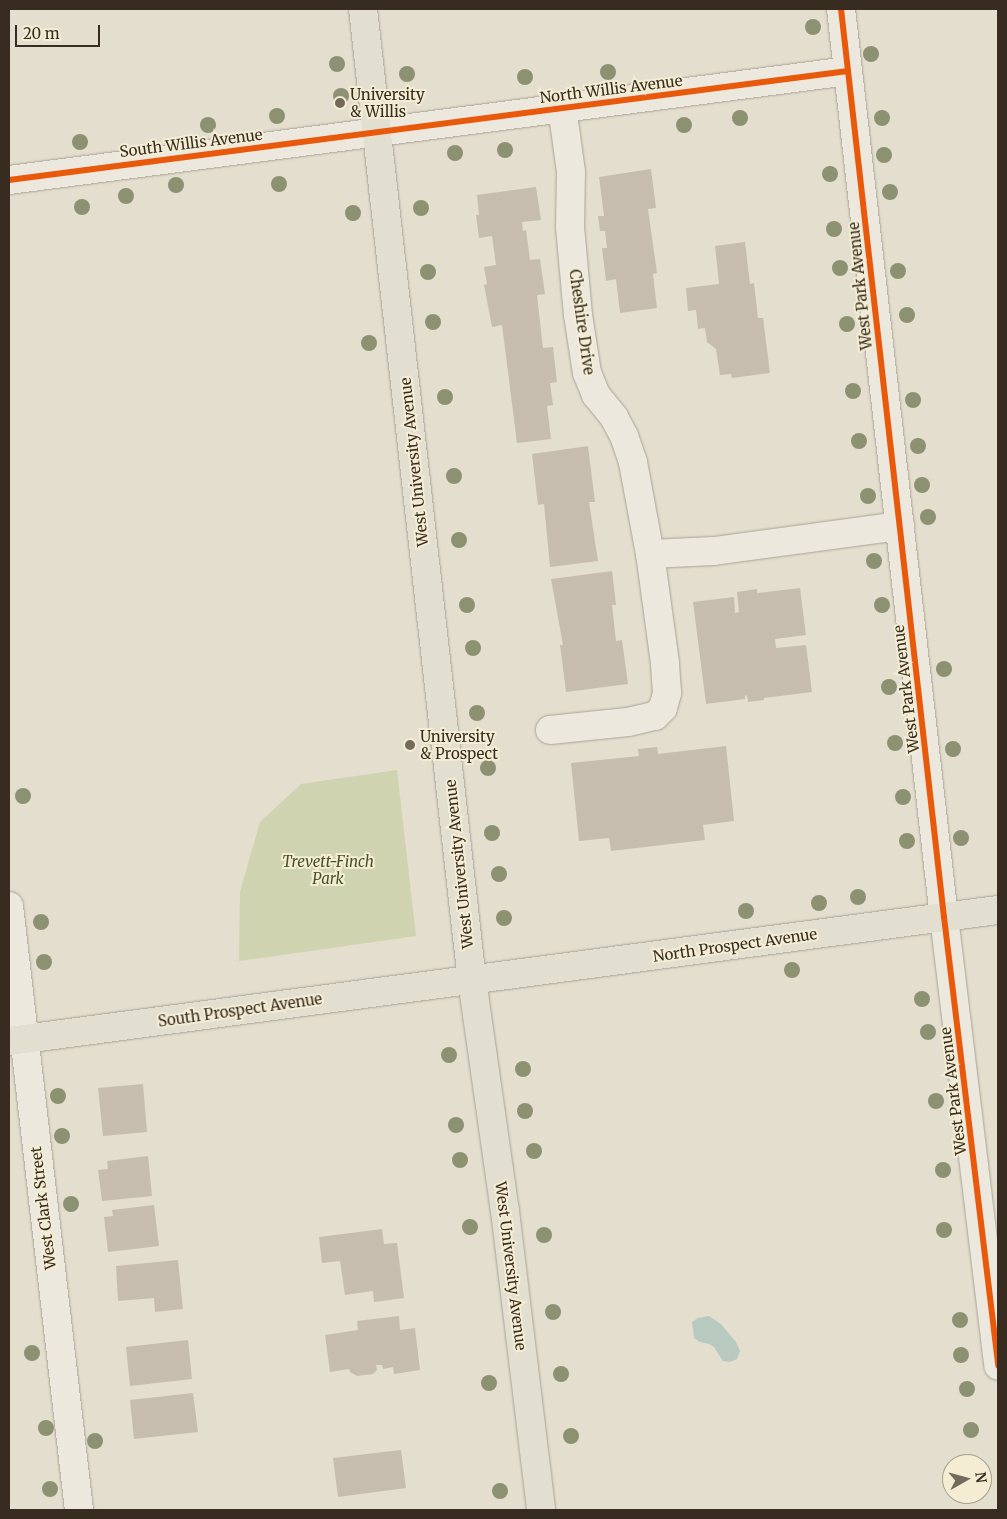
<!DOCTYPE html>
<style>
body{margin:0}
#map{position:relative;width:1007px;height:1519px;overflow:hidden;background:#e3decd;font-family:Merriweather,serif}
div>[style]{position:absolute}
.green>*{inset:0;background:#d0d3b0}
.water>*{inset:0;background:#b8c9c0}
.building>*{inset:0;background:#c7bdae}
.roads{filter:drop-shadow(0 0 1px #a8a396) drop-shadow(0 0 1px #a8a396)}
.minor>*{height:28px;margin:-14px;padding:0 14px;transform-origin:14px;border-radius:14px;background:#ece8de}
.major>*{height:28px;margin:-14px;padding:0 14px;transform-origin:14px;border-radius:14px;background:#e2dfd0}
.cycleway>*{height:6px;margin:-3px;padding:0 3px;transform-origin:3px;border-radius:3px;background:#e8590c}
.trees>*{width:16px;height:16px;margin:-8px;border-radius:50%;background:#8c9271}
.dots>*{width:14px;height:14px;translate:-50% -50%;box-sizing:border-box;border:2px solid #f4edd4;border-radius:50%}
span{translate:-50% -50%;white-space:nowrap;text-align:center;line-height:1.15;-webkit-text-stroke:4px #f4edd4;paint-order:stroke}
.street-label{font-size:15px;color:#372c1f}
.poi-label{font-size:15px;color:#372c1f}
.left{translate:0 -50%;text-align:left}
.park-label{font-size:15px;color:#445326;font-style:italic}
.frame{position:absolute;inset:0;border:10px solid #372c1f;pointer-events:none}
.north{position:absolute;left:942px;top:1454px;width:50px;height:50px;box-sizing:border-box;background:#f4edd4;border:1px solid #a8a08c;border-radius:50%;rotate:83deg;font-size:14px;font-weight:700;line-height:20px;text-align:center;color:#372c1f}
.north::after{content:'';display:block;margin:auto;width:18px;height:22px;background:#736a5c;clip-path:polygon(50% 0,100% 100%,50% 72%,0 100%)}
.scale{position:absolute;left:15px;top:25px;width:85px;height:22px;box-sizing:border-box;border:2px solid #372c1f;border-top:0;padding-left:6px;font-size:15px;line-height:18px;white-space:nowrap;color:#372c1f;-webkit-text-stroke:4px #f4edd4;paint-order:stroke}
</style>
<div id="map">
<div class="green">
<i style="clip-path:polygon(397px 770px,416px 936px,239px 961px,240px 892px,260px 822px,301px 784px)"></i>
</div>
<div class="water">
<i style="clip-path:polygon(709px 1316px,721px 1324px,736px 1342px,740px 1351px,737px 1359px,730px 1362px,723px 1361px,714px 1347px,709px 1344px,700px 1342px,694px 1338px,692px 1322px,698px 1318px)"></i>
</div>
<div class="building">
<i style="clip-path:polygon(651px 169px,656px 208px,648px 209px,657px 273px,653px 274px,657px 308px,620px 313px,616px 279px,606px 281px,602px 248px,607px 248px,605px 231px,600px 231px,598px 216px,604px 216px,599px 177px)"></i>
<i style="clip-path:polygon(536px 187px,541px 220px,522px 222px,523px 231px,526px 230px,530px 260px,540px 259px,545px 294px,537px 295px,543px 348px,553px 347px,557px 382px,550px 383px,553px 405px,547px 406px,551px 439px,517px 443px,502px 325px,492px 327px,484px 285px,487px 284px,484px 267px,496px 265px,492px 236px,479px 238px,476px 215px,479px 215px,477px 195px)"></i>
<i style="clip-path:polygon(745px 242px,750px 284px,754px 283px,758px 318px,763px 318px,770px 373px,732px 378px,731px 374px,720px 375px,716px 349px,707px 342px,705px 328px,698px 329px,696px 310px,688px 311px,686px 288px,719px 284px,715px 246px)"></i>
<i style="clip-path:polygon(588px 446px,595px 502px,589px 502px,598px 561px,550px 567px,544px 504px,538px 505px,532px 454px)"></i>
<i style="clip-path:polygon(612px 571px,616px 605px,612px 605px,616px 641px,622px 640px,628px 684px,566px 692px,560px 645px,563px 645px,551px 579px)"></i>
<i style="clip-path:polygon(800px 588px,806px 635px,775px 639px,776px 648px,806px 645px,812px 692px,764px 698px,764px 700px,748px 702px,747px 695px,745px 696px,745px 699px,706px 704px,693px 602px,734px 597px,735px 613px,739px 612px,737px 592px,757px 589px,757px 593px)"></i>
<i style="clip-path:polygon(726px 746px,734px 821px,703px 825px,705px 840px,611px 851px,609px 838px,579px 841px,571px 763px,639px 756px,638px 749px,657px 747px,658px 754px)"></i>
<i style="clip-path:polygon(143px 1084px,147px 1132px,103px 1136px,98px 1088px)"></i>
<i style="clip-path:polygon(148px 1156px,152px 1196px,102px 1201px,98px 1170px,108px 1169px,107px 1161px)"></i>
<i style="clip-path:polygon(154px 1205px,159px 1246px,108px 1252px,104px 1217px,113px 1216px,112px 1210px)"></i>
<i style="clip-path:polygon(382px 1229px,384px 1244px,397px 1243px,404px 1298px,374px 1302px,373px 1291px,345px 1295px,340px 1261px,322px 1263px,319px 1237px)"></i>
<i style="clip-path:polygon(178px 1260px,183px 1309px,155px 1312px,154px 1298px,118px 1301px,116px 1266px)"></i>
<i style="clip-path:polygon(399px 1316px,400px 1330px,415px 1328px,420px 1370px,394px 1374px,393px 1367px,383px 1369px,382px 1365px,376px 1365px,377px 1370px,373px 1374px,357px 1376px,350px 1372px,349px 1369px,330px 1372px,325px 1335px,358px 1330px,357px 1321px)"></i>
<i style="clip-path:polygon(188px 1340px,192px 1379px,130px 1386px,126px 1347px)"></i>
<i style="clip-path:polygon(193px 1393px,198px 1432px,134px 1439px,130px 1400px)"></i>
<i style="clip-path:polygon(401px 1450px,406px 1488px,338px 1497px,333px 1458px)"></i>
</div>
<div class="roads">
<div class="minor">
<i style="left:841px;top:9px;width:914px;rotate:83.53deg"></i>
<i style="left:944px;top:917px;width:452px;rotate:83.1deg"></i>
<i style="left:9px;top:180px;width:846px;rotate:-7.4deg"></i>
<i style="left:650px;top:554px;width:64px;rotate:-2.7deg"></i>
<i style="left:714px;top:551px;width:188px;rotate:-7.7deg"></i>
<i style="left:550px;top:730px;width:78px;rotate:-5.9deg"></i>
<i style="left:628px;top:722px;width:28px;rotate:-13deg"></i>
<i style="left:655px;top:716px;width:11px;rotate:-45deg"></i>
<i style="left:663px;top:708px;width:16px;rotate:-75deg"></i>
<i style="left:667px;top:693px;width:30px;rotate:-94deg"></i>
<i style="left:665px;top:663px;width:110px;rotate:-97.8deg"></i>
<i style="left:650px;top:554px;width:94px;rotate:-100.5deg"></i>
<i style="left:633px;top:462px;width:28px;rotate:-109deg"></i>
<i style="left:624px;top:436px;width:21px;rotate:-118deg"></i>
<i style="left:614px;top:417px;width:28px;rotate:-129deg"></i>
<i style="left:596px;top:395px;width:24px;rotate:-112deg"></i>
<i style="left:587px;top:373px;width:59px;rotate:-98.8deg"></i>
<i style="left:578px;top:315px;width:88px;rotate:-95.2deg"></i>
<i style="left:570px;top:227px;width:55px;rotate:-89deg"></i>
<i style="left:571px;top:172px;width:66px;rotate:-97.9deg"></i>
<i style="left:9px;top:906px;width:608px;rotate:83.39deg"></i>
</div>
<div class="major">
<i style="left:363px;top:9px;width:977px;rotate:83.6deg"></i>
<i style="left:472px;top:980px;width:233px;rotate:81.9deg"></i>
<i style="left:505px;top:1211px;width:301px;rotate:83.1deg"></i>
<i style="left:9px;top:1041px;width:998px;rotate:-7.55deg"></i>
</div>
</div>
<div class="cycleway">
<i style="left:841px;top:9px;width:914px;rotate:83.53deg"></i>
<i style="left:944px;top:917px;width:452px;rotate:83.1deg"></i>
<i style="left:9px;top:180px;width:846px;rotate:-7.4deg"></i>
</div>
<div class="trees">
<i style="left:813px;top:27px"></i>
<i style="left:871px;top:54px"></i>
<i style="left:337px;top:64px"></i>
<i style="left:608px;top:72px"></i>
<i style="left:407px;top:74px"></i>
<i style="left:525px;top:77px"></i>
<i style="left:341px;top:96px"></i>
<i style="left:277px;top:116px"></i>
<i style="left:740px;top:118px"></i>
<i style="left:882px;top:118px"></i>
<i style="left:208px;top:125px"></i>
<i style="left:684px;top:125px"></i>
<i style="left:80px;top:142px"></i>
<i style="left:505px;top:150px"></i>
<i style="left:455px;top:153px"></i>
<i style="left:884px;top:155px"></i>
<i style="left:830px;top:174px"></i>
<i style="left:279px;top:184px"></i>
<i style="left:176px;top:185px"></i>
<i style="left:890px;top:192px"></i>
<i style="left:126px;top:196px"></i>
<i style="left:82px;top:207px"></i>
<i style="left:421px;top:208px"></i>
<i style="left:353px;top:213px"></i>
<i style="left:834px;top:229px"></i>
<i style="left:840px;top:268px"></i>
<i style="left:898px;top:271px"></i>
<i style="left:428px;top:272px"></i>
<i style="left:907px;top:315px"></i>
<i style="left:433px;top:322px"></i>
<i style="left:847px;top:324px"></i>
<i style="left:369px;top:343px"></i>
<i style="left:853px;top:391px"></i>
<i style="left:445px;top:397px"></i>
<i style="left:913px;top:400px"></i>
<i style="left:859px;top:441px"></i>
<i style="left:918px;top:446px"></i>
<i style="left:454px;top:476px"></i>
<i style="left:922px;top:485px"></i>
<i style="left:868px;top:496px"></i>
<i style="left:928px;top:517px"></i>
<i style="left:459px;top:540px"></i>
<i style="left:874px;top:561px"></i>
<i style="left:467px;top:605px"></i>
<i style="left:882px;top:605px"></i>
<i style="left:473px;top:648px"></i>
<i style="left:944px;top:669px"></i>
<i style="left:889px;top:687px"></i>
<i style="left:477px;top:713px"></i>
<i style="left:895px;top:743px"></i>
<i style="left:953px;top:749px"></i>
<i style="left:488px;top:768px"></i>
<i style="left:23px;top:796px"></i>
<i style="left:903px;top:797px"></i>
<i style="left:492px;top:833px"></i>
<i style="left:961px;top:838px"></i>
<i style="left:907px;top:841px"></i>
<i style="left:499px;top:874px"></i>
<i style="left:858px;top:897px"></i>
<i style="left:819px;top:903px"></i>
<i style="left:746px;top:911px"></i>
<i style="left:504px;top:918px"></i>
<i style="left:41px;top:922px"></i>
<i style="left:44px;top:962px"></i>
<i style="left:792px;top:970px"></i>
<i style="left:922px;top:999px"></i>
<i style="left:928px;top:1032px"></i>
<i style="left:449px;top:1055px"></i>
<i style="left:523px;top:1069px"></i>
<i style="left:58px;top:1096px"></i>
<i style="left:936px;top:1101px"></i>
<i style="left:525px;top:1111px"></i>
<i style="left:456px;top:1125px"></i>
<i style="left:62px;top:1136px"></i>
<i style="left:534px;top:1151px"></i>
<i style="left:460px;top:1160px"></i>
<i style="left:943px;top:1170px"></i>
<i style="left:71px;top:1204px"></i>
<i style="left:470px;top:1227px"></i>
<i style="left:944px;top:1230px"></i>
<i style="left:544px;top:1235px"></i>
<i style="left:553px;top:1312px"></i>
<i style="left:960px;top:1320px"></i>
<i style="left:32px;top:1353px"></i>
<i style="left:961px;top:1355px"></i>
<i style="left:561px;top:1374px"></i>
<i style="left:489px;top:1383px"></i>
<i style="left:967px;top:1389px"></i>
<i style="left:46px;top:1428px"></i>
<i style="left:971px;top:1430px"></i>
<i style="left:571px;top:1436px"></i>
<i style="left:95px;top:1441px"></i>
<i style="left:50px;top:1489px"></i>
<i style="left:500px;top:1491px"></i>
</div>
<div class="dots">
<i style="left:340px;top:103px;background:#736a5c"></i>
<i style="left:410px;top:745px;background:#736a5c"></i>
</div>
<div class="street-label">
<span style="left:611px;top:89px;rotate:-7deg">North Willis Avenue</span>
<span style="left:191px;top:143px;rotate:-7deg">South Willis Avenue</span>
<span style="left:860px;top:286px;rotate:-96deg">West Park Avenue</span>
<span style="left:582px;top:322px;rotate:82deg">Cheshire Drive</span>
<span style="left:414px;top:462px;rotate:-96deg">West University Avenue</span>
<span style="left:906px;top:689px;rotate:-97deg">West Park Avenue</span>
<span style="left:459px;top:864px;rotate:-96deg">West University Avenue</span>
<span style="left:735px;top:945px;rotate:-8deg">North Prospect Avenue</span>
<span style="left:240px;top:1010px;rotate:-8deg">South Prospect Avenue</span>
<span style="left:953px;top:1091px;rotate:-97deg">West Park Avenue</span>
<span style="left:43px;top:1208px;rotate:-97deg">West Clark Street</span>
<span style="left:511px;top:1266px;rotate:83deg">West University Avenue</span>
</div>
<div class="poi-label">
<span class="left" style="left:350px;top:103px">University<br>&amp; Willis</span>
<span class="left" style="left:420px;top:745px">University<br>&amp; Prospect</span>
</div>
<div class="park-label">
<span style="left:328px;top:870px">Trevett-Finch<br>Park</span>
</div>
<div class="frame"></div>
<div class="north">N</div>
<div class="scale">20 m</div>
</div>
